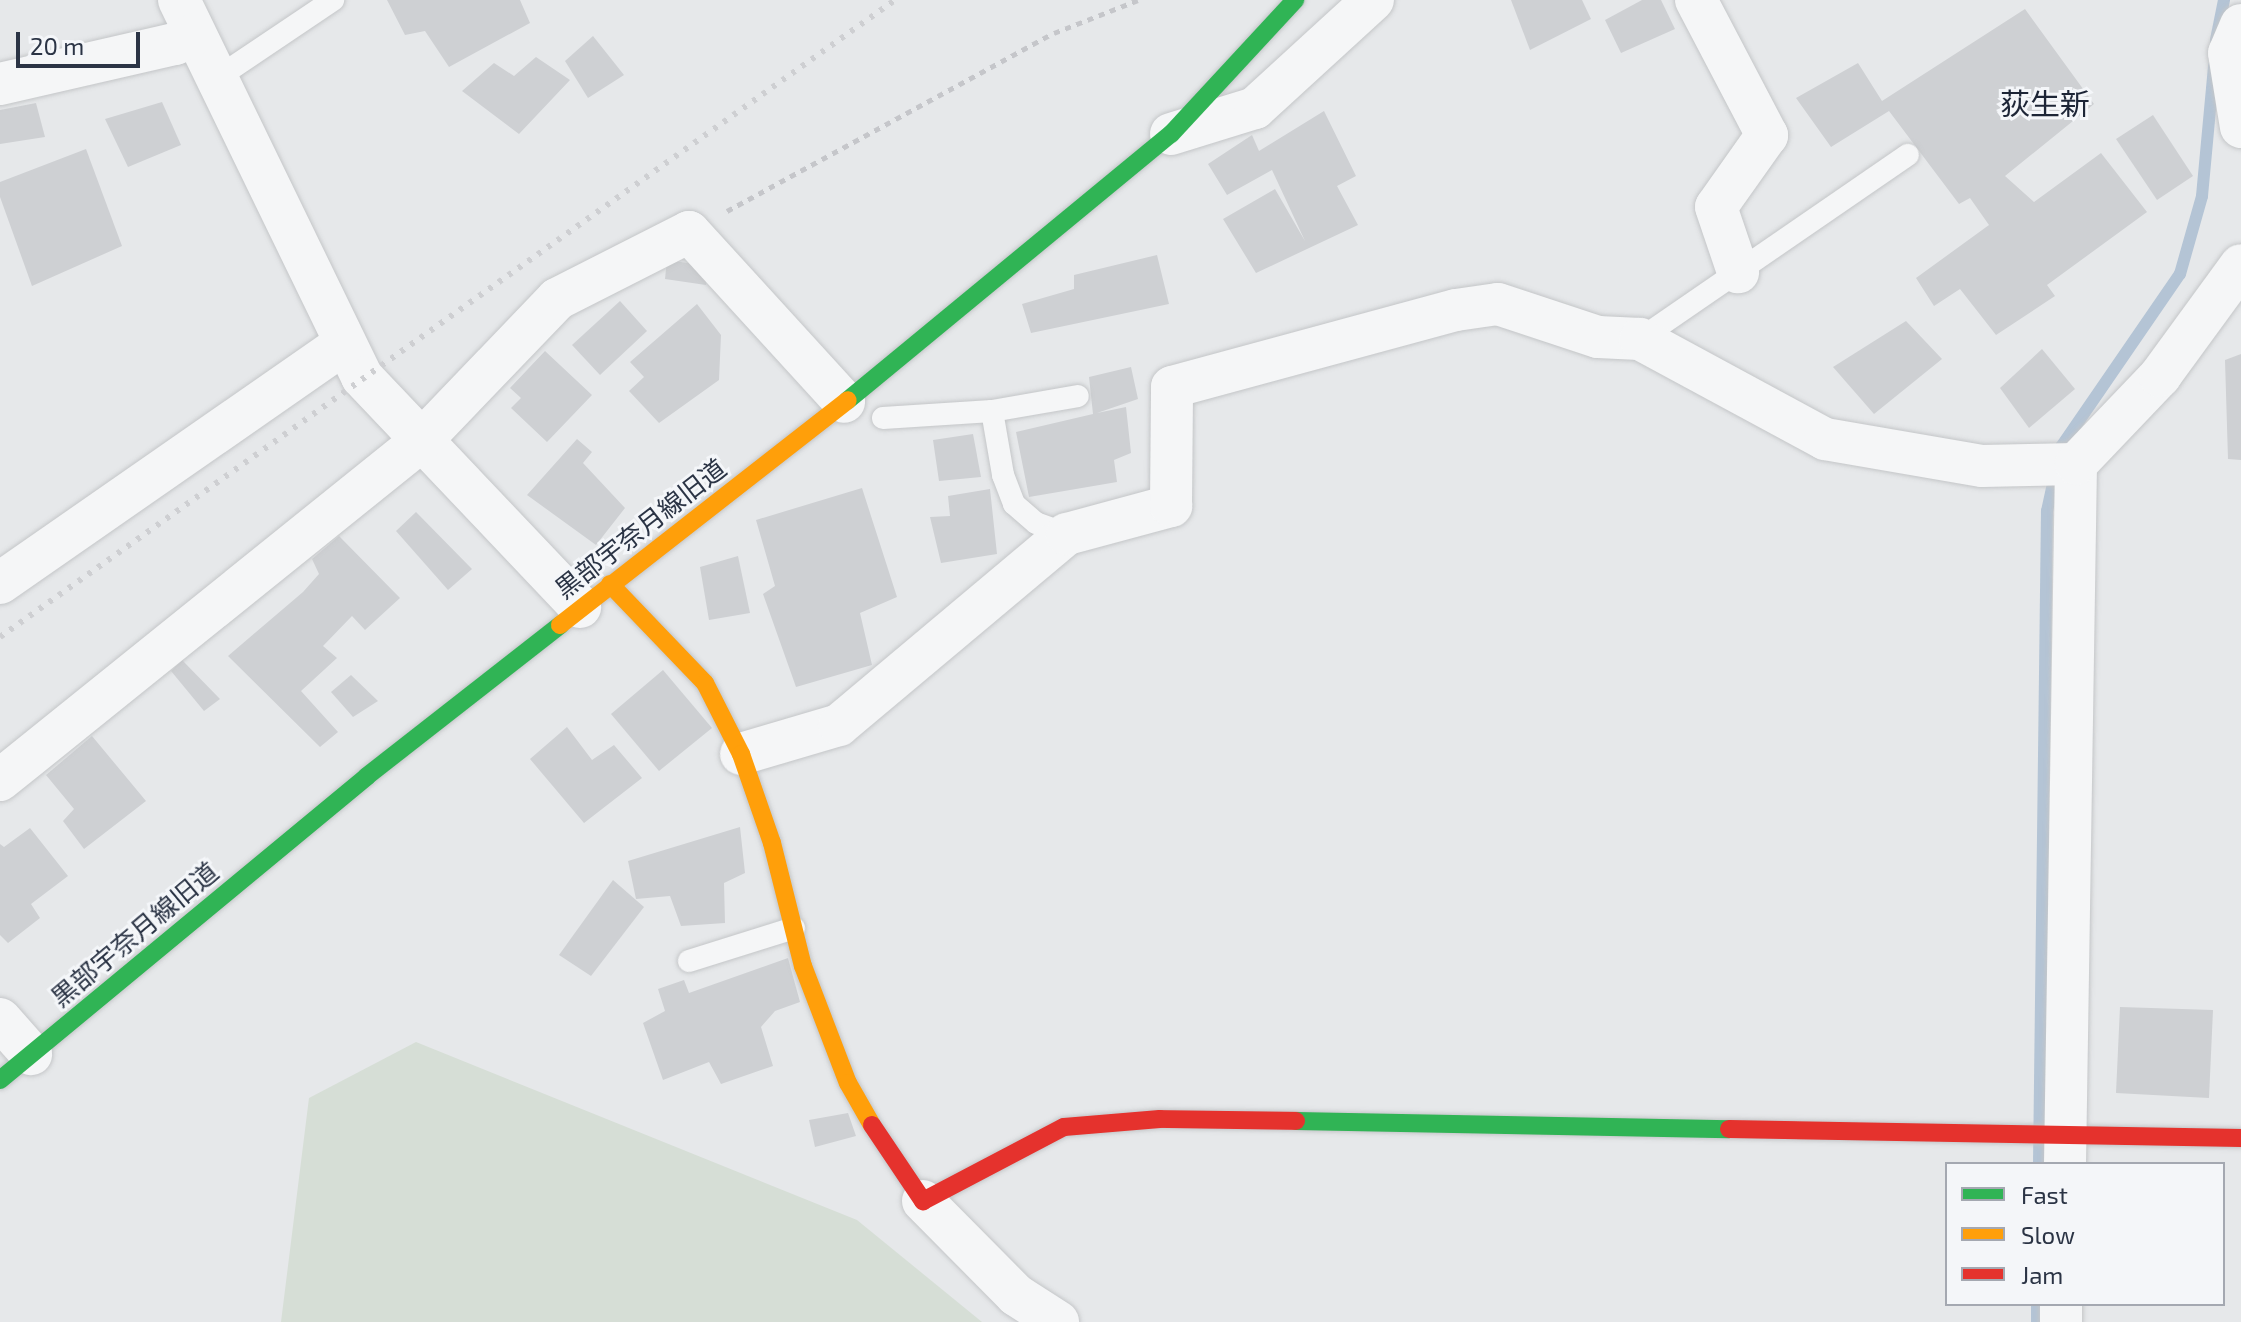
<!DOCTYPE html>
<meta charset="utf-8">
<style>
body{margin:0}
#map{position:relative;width:2241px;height:1322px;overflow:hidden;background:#e6e8ea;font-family:"Exo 2","Noto Sans JP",sans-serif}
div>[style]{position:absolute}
.green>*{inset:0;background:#d6ded6}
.stream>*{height:12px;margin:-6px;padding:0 6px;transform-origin:6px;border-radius:6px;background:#b4c4d5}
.building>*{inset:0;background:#ced0d3}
.path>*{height:5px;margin-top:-2.5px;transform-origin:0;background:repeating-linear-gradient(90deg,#c5c6ca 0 6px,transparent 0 12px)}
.roads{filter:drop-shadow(0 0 2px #c4c6c8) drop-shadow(0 0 2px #c4c6c8)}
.lane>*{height:22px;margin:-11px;padding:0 11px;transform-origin:11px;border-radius:11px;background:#f5f6f7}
.street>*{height:42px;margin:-21px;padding:0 21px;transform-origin:21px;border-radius:21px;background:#f5f6f7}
.fast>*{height:18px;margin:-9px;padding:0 9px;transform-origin:9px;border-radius:9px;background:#30b455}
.slow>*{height:18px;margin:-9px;padding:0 9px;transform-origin:9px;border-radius:9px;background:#ff9f0a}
.jam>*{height:18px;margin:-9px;padding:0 9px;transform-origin:9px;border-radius:9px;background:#e5322d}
.rail>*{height:6px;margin-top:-3px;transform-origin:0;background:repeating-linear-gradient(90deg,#cecfd2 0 4px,transparent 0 12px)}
span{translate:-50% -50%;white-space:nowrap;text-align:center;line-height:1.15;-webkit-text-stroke:6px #f4f6f9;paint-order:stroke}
.street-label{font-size:26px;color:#2b3445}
.quarter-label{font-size:30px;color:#1d2536}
.legend{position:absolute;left:1945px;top:1162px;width:280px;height:144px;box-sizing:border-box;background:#f4f6f9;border:2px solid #a4a8b1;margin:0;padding:10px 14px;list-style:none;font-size:24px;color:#2b3445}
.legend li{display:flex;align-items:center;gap:16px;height:40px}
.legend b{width:40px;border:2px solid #a4a8b1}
.scale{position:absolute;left:16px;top:32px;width:124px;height:36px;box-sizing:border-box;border:4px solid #2b3445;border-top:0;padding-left:10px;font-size:24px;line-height:28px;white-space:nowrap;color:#2b3445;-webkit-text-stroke:6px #f4f6f9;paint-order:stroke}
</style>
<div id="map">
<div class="green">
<i style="clip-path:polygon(416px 1042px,857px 1220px,982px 1322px,281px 1322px,309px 1098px)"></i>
</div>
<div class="stream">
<i style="left:2216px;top:40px;width:41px;rotate:-78.7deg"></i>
<i style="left:2039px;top:1164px;width:653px;rotate:-89.3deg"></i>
<i style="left:2047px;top:511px;width:66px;rotate:-77.7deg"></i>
<i style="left:2061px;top:447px;width:210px;rotate:-55.5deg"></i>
<i style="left:2180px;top:274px;width:81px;rotate:-74.2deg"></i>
<i style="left:2202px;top:196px;width:131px;rotate:-84.7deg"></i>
<i style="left:2037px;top:1322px;width:18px;rotate:-90deg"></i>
</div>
<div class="building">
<i style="clip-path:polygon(387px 0,520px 0,530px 23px,449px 67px,425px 31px,405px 35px)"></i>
<i style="clip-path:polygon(1511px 0,1582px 0,1591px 19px,1530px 50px)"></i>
<i style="clip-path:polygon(1642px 0,1661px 0,1675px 29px,1621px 53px,1605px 20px)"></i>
<i style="clip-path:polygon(2025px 9px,2094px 104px,2005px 176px,2034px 202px,2101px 153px,2147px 212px,2047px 285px,2055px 296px,1996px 335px,1960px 289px,1934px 306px,1916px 278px,1989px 225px,1970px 198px,1959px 204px,1889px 111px,1831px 147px,1796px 98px,1858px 63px,1882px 101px)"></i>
<i style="clip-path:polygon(593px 36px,624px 75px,588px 98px,565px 61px)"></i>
<i style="clip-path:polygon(536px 57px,570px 80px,519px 134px,462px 91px,494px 63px,514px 76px)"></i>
<i style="clip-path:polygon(162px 102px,181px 145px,128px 167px,105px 119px)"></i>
<i style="clip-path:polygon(36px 103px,45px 137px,0 144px,0 110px)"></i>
<i style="clip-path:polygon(1324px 111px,1356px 176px,1337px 186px,1358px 225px,1256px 273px,1223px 219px,1275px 189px,1305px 241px,1272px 170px,1227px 195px,1208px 164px,1252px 135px,1259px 151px)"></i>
<i style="clip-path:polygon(2153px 115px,2193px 176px,2157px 200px,2116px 139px)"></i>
<i style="clip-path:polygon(86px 149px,122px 246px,32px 286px,0 197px,0 182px)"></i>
<i style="clip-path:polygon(1157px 255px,1169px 304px,1031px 333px,1022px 304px,1074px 289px,1074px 275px)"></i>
<i style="clip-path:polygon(667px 260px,708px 266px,706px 285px,665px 279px)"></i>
<i style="clip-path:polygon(620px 301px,647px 331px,600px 375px,572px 345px)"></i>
<i style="clip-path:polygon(697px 304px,721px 335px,719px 380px,659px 423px,629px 391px,644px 377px,630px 362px)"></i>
<i style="clip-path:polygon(1906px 321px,1942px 359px,1874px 414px,1833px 367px)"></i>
<i style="clip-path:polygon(2042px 349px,2075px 389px,2029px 428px,2000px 388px)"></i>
<i style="clip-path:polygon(545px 351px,592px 395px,547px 442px,511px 408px,521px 398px,510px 388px)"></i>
<i style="clip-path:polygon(2241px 354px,2241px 460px,2228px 459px,2225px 360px)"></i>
<i style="clip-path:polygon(1131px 367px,1138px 399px,1097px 413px,1126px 407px,1131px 453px,1114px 460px,1117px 482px,1029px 497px,1016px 432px,1093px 414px,1089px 377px)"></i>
<i style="clip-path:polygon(973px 434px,981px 477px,939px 481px,933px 440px)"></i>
<i style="clip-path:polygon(577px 439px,592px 452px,583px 463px,625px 508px,596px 545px,527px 495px)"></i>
<i style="clip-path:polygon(862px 488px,897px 597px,860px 613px,872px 665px,796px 687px,763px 594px,775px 586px,756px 520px)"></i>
<i style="clip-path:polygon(990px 489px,997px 554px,941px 563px,930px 517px,950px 516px,948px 496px)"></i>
<i style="clip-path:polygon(416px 512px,472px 569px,448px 590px,396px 531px)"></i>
<i style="clip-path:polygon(339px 536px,400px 598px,365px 630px,352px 616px,323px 646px,337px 658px,301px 691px,338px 732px,320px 747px,228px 656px,303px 592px,319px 574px,312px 559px)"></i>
<i style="clip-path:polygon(738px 556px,750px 613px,709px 620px,700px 567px)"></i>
<i style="clip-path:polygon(182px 660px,220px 699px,204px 711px,171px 671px)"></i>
<i style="clip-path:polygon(663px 670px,712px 728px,659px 771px,611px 714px)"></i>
<i style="clip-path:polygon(351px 675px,378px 701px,353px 717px,331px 692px)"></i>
<i style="clip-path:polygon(567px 727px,592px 760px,614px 745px,642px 778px,584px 823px,530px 759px)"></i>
<i style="clip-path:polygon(92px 736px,146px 801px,84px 849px,63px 821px,74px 809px,46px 775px)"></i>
<i style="clip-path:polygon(740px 827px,745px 873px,724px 883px,725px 923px,681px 926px,670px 896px,636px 899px,628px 861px)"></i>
<i style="clip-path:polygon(30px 828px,68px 876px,31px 904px,40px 918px,8px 943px,0 935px,0 844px,4px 847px)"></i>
<i style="clip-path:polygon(613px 880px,644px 907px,591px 976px,559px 955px)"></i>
<i style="clip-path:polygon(788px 958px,800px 1002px,775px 1011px,761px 1027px,773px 1066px,721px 1084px,709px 1062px,663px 1080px,643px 1023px,665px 1011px,658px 989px,684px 980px,689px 993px)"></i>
<i style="clip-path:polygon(2120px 1007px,2213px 1010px,2209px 1098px,2116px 1093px)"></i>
<i style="clip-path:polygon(848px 1113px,856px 1136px,815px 1147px,809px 1120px)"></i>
</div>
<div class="path">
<i style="left:727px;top:211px;width:372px;rotate:-28.6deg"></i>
<i style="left:1054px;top:33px;width:90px;rotate:-21.4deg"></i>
</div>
<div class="roads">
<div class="lane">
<i style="left:217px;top:78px;width:140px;rotate:-33.9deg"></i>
<i style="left:1640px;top:339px;width:325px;rotate:-34.5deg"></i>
<i style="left:992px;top:411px;width:87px;rotate:-9.9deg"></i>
<i style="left:883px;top:418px;width:109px;rotate:-3.7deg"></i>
<i style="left:992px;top:411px;width:65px;rotate:80.2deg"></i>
<i style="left:1003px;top:475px;width:31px;rotate:69deg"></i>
<i style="left:1014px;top:504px;width:29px;rotate:41deg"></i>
<i style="left:1036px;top:523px;width:33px;rotate:20deg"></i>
<i style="left:689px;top:961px;width:110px;rotate:-17.4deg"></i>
</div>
<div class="street">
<i style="left:179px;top:0;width:419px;rotate:64.1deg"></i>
<i style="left:362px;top:377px;width:317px;rotate:46.5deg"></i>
<i style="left:1696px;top:0;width:153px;rotate:62.3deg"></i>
<i style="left:1767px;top:135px;width:88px;rotate:125.3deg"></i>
<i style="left:1716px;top:207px;width:69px;rotate:71.3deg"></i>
<i style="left:2241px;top:25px;width:30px;rotate:113deg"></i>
<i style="left:2229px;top:53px;width:75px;rotate:80.8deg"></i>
<i style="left:0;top:84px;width:180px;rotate:-12.9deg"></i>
<i style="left:175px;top:44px;width:22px;rotate:-27deg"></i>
<i style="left:1171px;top:134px;width:88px;rotate:-17.2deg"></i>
<i style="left:1255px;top:108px;width:160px;rotate:-42.5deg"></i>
<i style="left:0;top:583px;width:420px;rotate:-34.8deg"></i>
<i style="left:741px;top:754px;width:102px;rotate:-16.5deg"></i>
<i style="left:839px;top:725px;width:297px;rotate:-40deg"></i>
<i style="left:1067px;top:534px;width:108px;rotate:-15.1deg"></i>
<i style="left:1171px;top:506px;width:119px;rotate:-89.5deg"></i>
<i style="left:1172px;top:387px;width:294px;rotate:-15.2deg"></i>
<i style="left:1456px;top:310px;width:42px;rotate:-8.1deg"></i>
<i style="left:1498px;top:304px;width:105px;rotate:18.3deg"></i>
<i style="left:1598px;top:337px;width:42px;rotate:2.7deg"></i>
<i style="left:1640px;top:339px;width:210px;rotate:28.4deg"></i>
<i style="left:1825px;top:439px;width:159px;rotate:9.8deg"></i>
<i style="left:1982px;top:466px;width:94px;rotate:-1.2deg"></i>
<i style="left:0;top:780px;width:539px;rotate:-38.83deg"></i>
<i style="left:420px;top:442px;width:198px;rotate:-46.2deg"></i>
<i style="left:557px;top:299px;width:148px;rotate:-26.9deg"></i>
<i style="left:689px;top:232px;width:230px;rotate:47.6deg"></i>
<i style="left:0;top:1019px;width:47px;rotate:48.5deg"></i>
<i style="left:2065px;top:1164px;width:700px;rotate:-89.1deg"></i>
<i style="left:2076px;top:464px;width:122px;rotate:-46.3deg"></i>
<i style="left:2160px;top:376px;width:137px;rotate:-53.9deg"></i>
<i style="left:923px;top:1201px;width:132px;rotate:45.3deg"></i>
<i style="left:1016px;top:1295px;width:50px;rotate:32.7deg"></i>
<i style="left:2061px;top:1322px;width:18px;rotate:-90deg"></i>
</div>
<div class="fast">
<i style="left:848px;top:400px;width:418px;rotate:-39.5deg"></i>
<i style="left:1171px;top:134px;width:183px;rotate:-47.2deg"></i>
<i style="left:0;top:1080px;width:477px;rotate:-39.6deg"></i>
<i style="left:367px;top:776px;width:245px;rotate:-38deg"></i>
<i style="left:1296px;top:1121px;width:433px;rotate:1.1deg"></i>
</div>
<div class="slow">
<i style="left:610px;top:584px;width:137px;rotate:46.2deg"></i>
<i style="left:705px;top:683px;width:80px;rotate:63.1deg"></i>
<i style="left:741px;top:754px;width:94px;rotate:70.8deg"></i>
<i style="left:772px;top:843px;width:127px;rotate:75.9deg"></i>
<i style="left:803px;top:966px;width:125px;rotate:69deg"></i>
<i style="left:848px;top:1083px;width:48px;rotate:60.3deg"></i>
<i style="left:560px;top:625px;width:365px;rotate:-38deg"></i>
</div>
<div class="jam">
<i style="left:872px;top:1125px;width:92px;rotate:56.1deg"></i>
<i style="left:923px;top:1201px;width:159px;rotate:-27.7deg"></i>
<i style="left:1064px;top:1127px;width:96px;rotate:-4.8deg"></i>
<i style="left:1160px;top:1119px;width:136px;rotate:0.8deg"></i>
<i style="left:1729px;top:1129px;width:512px;rotate:1.01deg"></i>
</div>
</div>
<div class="rail">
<i style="left:0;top:637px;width:1099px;rotate:-35.44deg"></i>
</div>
<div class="street-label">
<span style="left:640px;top:528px;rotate:-38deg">黒部宇奈月線旧道</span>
<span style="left:134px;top:934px;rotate:-40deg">黒部宇奈月線旧道</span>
</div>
<div class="quarter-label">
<span style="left:2045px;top:103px">荻生新</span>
</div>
<ul class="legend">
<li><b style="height:10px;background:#30b455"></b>Fast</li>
<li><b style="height:10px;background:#ff9f0a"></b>Slow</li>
<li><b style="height:10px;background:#e5322d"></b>Jam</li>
</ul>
<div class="scale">20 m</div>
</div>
